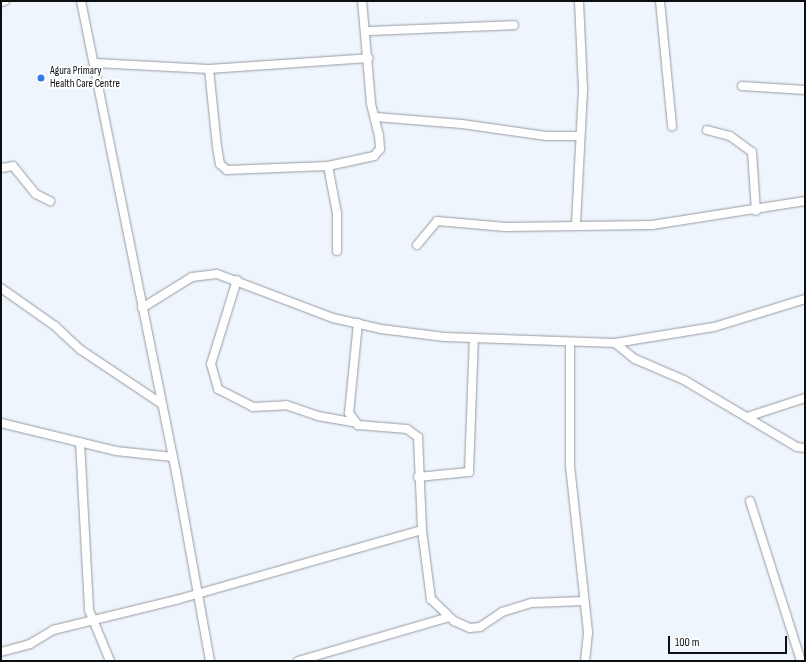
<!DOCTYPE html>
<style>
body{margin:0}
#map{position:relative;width:806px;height:662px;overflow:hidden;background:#eff5fd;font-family:"Sofia Sans Condensed",sans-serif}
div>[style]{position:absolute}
.roads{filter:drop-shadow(0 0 1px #959aa1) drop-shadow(0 0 1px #959aa1)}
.minor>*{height:8px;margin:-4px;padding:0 4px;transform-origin:4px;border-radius:4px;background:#fff}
.dots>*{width:11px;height:11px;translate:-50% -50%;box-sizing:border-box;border:2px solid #fff;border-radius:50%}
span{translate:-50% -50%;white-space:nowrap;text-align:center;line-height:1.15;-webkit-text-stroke:3.5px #fff;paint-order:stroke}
.poi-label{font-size:11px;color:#0c0e10}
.left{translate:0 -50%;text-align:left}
.frame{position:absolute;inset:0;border:2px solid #0c0e10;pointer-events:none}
.scale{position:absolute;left:668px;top:636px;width:119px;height:18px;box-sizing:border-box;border:2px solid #0c0e10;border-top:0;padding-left:5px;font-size:12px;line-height:14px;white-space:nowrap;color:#0c0e10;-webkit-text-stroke:3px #fff;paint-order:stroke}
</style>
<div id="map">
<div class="roads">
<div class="minor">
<i style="left:81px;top:1px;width:480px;rotate:78.6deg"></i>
<i style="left:176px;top:472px;width:192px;rotate:79.8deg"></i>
<i style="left:660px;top:1px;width:126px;rotate:84.5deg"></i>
<i style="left:1px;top:2px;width:4px;rotate:-14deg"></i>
<i style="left:367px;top:31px;width:147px;rotate:-2.3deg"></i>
<i style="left:95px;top:63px;width:114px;rotate:3deg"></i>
<i style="left:209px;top:69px;width:160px;rotate:-3.9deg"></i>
<i style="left:209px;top:69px;width:78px;rotate:84.1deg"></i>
<i style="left:217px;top:147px;width:17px;rotate:80deg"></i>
<i style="left:220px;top:164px;width:9px;rotate:41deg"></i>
<i style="left:227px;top:170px;width:101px;rotate:-2.3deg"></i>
<i style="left:328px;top:166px;width:47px;rotate:-12.3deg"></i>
<i style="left:374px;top:156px;width:9px;rotate:-49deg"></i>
<i style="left:380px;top:149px;width:13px;rotate:-94deg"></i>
<i style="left:379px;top:136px;width:34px;rotate:-104deg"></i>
<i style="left:371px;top:103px;width:102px;rotate:-95deg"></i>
<i style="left:742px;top:86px;width:63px;rotate:3.6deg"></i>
<i style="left:376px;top:117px;width:86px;rotate:4.7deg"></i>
<i style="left:462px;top:124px;width:85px;rotate:8.1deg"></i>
<i style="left:546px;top:136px;width:34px"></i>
<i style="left:707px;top:130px;width:24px;rotate:15deg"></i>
<i style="left:730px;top:136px;width:27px;rotate:36deg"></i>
<i style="left:752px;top:152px;width:59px;rotate:86.1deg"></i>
<i style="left:328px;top:166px;width:48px;rotate:79.2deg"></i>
<i style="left:337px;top:213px;width:38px;rotate:90deg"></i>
<i style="left:1px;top:168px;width:12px;rotate:-9deg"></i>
<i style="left:13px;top:166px;width:36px;rotate:51deg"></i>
<i style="left:36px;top:194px;width:16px;rotate:27deg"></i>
<i style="left:576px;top:224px;width:135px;rotate:-87deg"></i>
<i style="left:583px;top:89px;width:88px;rotate:-92.6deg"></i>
<i style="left:417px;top:245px;width:31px;rotate:-50deg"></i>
<i style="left:437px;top:221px;width:69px;rotate:5deg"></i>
<i style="left:506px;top:227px;width:146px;rotate:-0.8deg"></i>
<i style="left:652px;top:225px;width:155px;rotate:-8.9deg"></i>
<i style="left:237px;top:280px;width:88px;rotate:107.2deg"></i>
<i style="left:211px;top:364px;width:26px;rotate:74deg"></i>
<i style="left:218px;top:389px;width:39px;rotate:27deg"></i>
<i style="left:253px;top:407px;width:33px;rotate:-3deg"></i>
<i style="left:286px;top:405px;width:34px;rotate:19deg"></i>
<i style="left:318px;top:416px;width:35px;rotate:10deg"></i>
<i style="left:1px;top:288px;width:66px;rotate:35.1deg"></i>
<i style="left:55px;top:326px;width:35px;rotate:43deg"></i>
<i style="left:81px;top:350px;width:97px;rotate:33.7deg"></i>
<i style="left:142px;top:308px;width:59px;rotate:-31.8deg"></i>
<i style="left:192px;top:277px;width:25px;rotate:-7deg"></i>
<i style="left:217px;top:274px;width:124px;rotate:20.8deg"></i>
<i style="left:333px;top:318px;width:49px;rotate:12.9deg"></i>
<i style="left:381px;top:329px;width:64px;rotate:7.1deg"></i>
<i style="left:445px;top:337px;width:170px;rotate:2deg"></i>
<i style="left:615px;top:343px;width:26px;rotate:39deg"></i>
<i style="left:635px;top:359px;width:53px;rotate:23.2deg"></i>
<i style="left:684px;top:380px;width:131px;rotate:30.7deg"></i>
<i style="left:797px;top:447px;width:8px;rotate:7deg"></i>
<i style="left:358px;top:323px;width:90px;rotate:95.7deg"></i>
<i style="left:349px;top:413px;width:15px;rotate:53deg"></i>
<i style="left:358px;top:425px;width:49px;rotate:4.7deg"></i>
<i style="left:407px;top:429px;width:14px;rotate:36deg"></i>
<i style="left:418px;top:437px;width:93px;rotate:87.5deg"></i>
<i style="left:570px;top:343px;width:123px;rotate:90deg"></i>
<i style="left:570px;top:466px;width:168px;rotate:83.8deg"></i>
<i style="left:588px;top:633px;width:28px;rotate:96deg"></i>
<i style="left:615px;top:343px;width:100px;rotate:-9.2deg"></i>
<i style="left:714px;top:327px;width:95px;rotate:-17.1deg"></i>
<i style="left:750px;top:416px;width:58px;rotate:-18.1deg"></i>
<i style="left:1px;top:423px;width:118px;rotate:13.7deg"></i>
<i style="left:116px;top:451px;width:57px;rotate:6deg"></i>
<i style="left:80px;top:442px;width:168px;rotate:86.9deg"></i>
<i style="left:89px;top:610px;width:55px;rotate:67.6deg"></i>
<i style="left:418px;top:477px;width:51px;rotate:-5.6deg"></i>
<i style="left:469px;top:472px;width:134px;rotate:-87.9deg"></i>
<i style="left:750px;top:501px;width:168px;rotate:72.3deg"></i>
<i style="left:1px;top:652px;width:30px;rotate:-15deg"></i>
<i style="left:30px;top:644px;width:27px;rotate:-31deg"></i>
<i style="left:53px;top:630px;width:127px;rotate:-13.7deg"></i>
<i style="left:176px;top:600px;width:256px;rotate:-15.9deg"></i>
<i style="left:422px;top:530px;width:70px;rotate:82.6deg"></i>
<i style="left:431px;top:599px;width:32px;rotate:44deg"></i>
<i style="left:454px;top:621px;width:17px;rotate:24deg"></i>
<i style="left:470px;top:628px;width:10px;rotate:-6deg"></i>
<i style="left:480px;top:627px;width:27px;rotate:-34deg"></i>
<i style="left:502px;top:612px;width:31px;rotate:-17deg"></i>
<i style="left:532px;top:603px;width:52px;rotate:-2.2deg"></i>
<i style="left:298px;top:661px;width:157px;rotate:-16.2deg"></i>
</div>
</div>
<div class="dots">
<i style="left:41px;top:78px;background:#347ae8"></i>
</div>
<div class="poi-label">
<span class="left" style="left:50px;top:78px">Agura Primary<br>Health Care Centre</span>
</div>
<div class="frame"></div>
<div class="scale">100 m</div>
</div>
